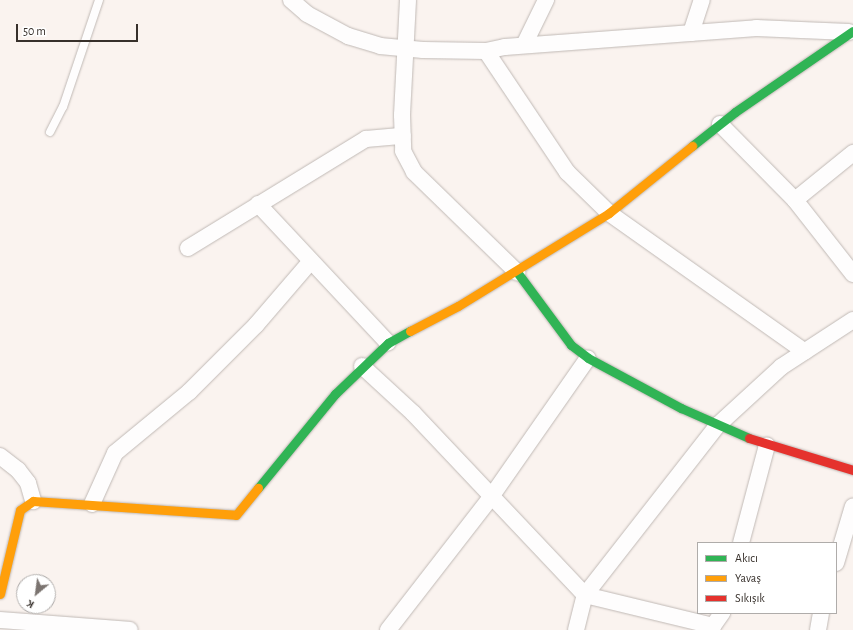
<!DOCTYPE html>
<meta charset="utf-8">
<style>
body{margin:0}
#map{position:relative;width:853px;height:630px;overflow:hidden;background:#faf3ef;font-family:"Alegreya Sans",sans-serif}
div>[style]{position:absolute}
.roads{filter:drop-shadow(0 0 1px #c0b9b5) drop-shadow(0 0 1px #c0b9b5)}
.lane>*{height:8px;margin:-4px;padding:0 4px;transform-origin:4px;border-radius:4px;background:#fefdfd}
.street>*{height:16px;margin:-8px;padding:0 8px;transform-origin:8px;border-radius:8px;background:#fefdfd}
.fast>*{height:9px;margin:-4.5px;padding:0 4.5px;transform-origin:4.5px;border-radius:4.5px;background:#30b455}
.slow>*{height:9px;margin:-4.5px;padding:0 4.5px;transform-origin:4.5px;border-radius:4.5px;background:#ff9f0a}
.jam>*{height:9px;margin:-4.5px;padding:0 4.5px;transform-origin:4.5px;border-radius:4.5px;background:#e5322d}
span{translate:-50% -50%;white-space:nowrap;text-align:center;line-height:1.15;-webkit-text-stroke:3.5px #fff;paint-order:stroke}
.legend{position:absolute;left:697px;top:542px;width:140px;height:72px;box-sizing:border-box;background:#fff;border:1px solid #afacaa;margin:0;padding:5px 7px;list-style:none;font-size:12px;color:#37302b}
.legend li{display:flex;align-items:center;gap:8px;height:20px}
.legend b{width:20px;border:1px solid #afacaa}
.north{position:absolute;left:16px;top:574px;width:40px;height:40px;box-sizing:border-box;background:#fff;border:1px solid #afacaa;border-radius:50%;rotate:209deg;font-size:11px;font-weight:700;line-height:16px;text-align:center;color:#37302b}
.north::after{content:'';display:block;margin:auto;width:14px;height:18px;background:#7b7470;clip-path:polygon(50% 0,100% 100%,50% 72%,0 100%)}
.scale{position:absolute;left:16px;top:24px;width:122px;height:18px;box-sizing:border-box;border:2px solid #37302b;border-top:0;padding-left:5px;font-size:12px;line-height:14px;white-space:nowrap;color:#37302b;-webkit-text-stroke:3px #fff;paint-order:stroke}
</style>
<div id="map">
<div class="roads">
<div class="lane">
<i style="left:50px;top:132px;width:28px;rotate:-63deg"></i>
<i style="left:63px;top:107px;width:113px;rotate:-71.4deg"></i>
</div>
<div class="street">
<i style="left:291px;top:0;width:21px;rotate:41deg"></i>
<i style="left:307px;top:14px;width:47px;rotate:28.2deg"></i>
<i style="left:348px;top:36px;width:34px;rotate:17deg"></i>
<i style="left:380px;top:46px;width:43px;rotate:5.3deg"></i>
<i style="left:423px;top:50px;width:63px;rotate:0.9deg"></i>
<i style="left:486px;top:51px;width:19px;rotate:-12deg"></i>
<i style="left:505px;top:47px;width:252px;rotate:-4.3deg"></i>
<i style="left:756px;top:28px;width:93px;rotate:2.5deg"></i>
<i style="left:408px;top:0;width:115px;rotate:93deg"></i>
<i style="left:402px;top:115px;width:36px;rotate:88deg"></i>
<i style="left:403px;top:151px;width:24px;rotate:62deg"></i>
<i style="left:414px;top:172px;width:144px;rotate:44.2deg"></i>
<i style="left:691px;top:33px;width:35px;rotate:-72deg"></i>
<i style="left:524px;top:45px;width:50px;rotate:-63.9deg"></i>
<i style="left:486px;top:51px;width:146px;rotate:56.2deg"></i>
<i style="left:567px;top:172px;width:59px;rotate:44.3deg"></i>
<i style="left:609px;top:213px;width:240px;rotate:35.3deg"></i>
<i style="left:720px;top:124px;width:107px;rotate:45.4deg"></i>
<i style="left:795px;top:200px;width:94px;rotate:51.9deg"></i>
<i style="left:795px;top:200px;width:75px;rotate:-39deg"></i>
<i style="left:258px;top:204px;width:190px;rotate:46.9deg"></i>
<i style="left:188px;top:248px;width:209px;rotate:-31.5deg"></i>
<i style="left:366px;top:139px;width:37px;rotate:-5deg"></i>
<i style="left:362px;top:366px;width:69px;rotate:42.7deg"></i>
<i style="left:413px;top:413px;width:250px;rotate:46.6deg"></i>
<i style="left:585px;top:595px;width:132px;rotate:13.6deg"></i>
<i style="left:713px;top:626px;width:16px;rotate:-55deg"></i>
<i style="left:0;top:456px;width:23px;rotate:38deg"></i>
<i style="left:18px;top:470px;width:16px;rotate:52deg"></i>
<i style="left:28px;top:483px;width:19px;rotate:74deg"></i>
<i style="left:92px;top:504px;width:56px;rotate:-65.7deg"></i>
<i style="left:115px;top:453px;width:96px;rotate:-39.5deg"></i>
<i style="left:189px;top:392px;width:95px;rotate:-45deg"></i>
<i style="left:256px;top:325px;width:84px;rotate:-49.3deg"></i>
<i style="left:741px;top:543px;width:101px;rotate:-75.1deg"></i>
<i style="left:836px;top:563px;width:59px;rotate:-73.4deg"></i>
<i style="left:0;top:620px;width:130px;rotate:4.4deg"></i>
<i style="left:388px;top:630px;width:168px;rotate:-52.2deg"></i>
<i style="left:491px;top:497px;width:169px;rotate:-55.1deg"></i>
<i style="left:576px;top:630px;width:36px;rotate:-76deg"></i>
<i style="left:585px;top:595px;width:216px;rotate:-52deg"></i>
<i style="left:718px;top:425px;width:86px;rotate:-42.6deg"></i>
<i style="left:781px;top:367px;width:86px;rotate:-33.1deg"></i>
<i style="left:818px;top:630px;width:17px;rotate:-80deg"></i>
</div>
<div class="fast">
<i style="left:692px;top:146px;width:55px;rotate:-38.3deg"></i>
<i style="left:735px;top:112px;width:143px;rotate:-34.5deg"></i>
<i style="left:517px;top:272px;width:91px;rotate:53.5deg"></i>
<i style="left:571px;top:345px;width:21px;rotate:37deg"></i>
<i style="left:588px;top:358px;width:106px;rotate:28.3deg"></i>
<i style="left:681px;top:408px;width:74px;rotate:23.8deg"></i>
<i style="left:258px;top:488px;width:122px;rotate:-50.7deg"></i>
<i style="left:335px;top:394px;width:74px;rotate:-43.9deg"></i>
<i style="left:388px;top:343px;width:25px;rotate:-29deg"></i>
</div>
<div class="slow">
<i style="left:410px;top:331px;width:54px;rotate:-27.5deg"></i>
<i style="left:458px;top:306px;width:177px;rotate:-31.6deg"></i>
<i style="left:609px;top:213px;width:107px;rotate:-38.9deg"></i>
<i style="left:0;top:594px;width:86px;rotate:-76.6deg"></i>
<i style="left:20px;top:510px;width:16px;rotate:-35deg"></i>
<i style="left:33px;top:501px;width:203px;rotate:3.9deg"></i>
<i style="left:236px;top:515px;width:35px;rotate:-51deg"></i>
</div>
<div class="jam">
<i style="left:749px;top:438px;width:109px;rotate:17.1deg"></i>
</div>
</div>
<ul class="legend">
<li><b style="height:5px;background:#30b455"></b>Akıcı</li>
<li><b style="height:5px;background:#ff9f0a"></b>Yavaş</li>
<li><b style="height:5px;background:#e5322d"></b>Sıkışık</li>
</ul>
<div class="north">K</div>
<div class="scale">50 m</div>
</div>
